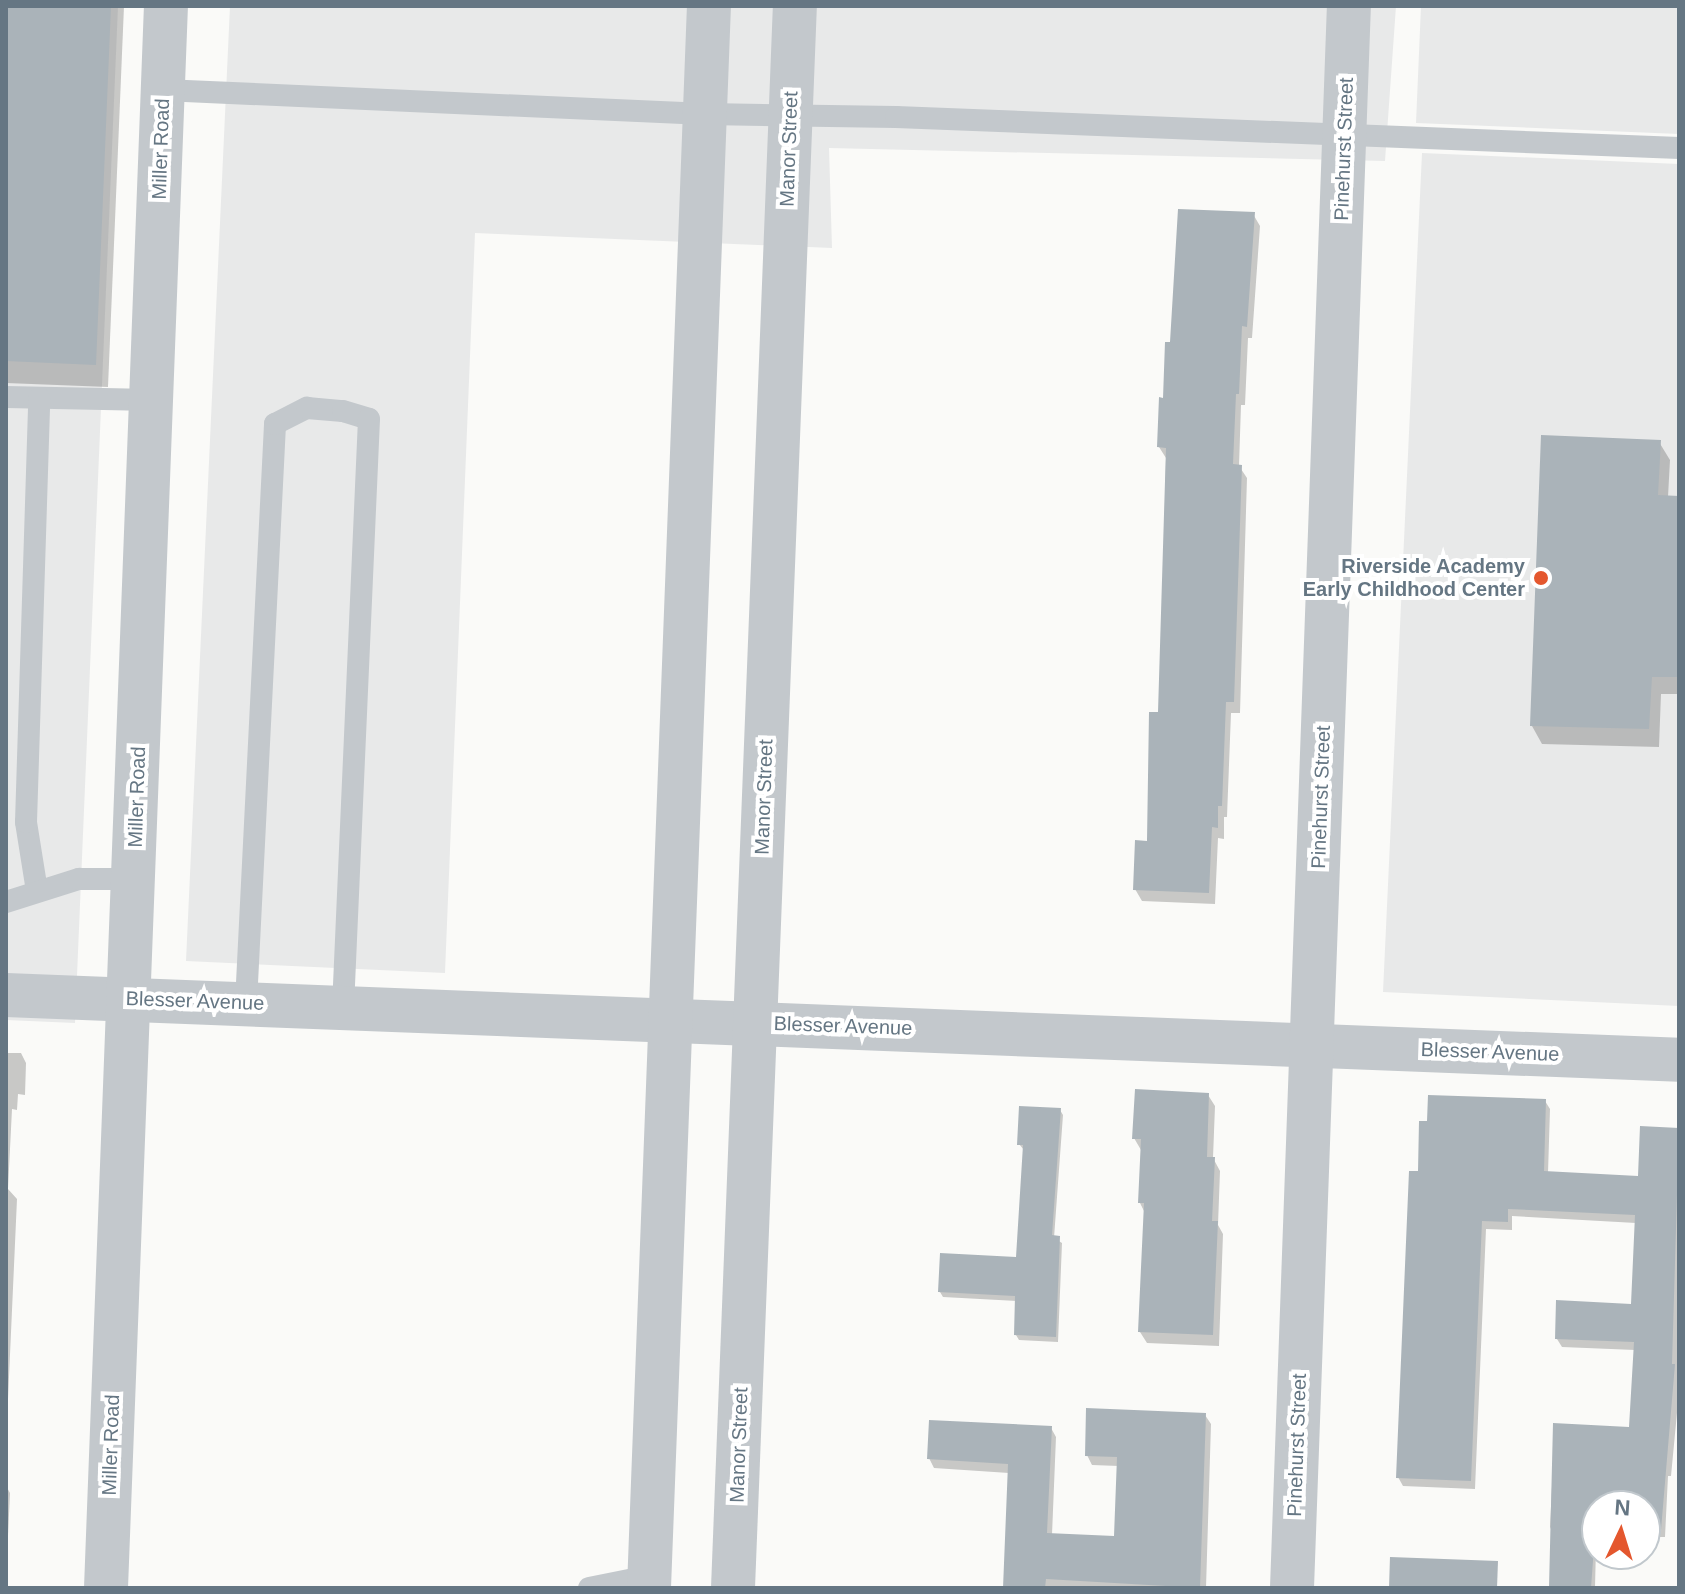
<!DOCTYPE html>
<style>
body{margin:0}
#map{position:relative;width:1685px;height:1594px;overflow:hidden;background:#fafaf8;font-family:Helvetica,sans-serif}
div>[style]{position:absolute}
.built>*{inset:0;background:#e8e9e9}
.shadow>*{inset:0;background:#0003}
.building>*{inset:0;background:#aab3b9}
.service>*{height:22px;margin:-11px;padding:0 11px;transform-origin:11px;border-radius:11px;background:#c3c8cc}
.minor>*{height:44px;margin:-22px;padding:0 22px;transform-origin:22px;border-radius:22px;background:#c3c8cc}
.tertiary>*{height:44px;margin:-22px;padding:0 22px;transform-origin:22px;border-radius:22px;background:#c3c8cc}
.dots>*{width:22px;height:22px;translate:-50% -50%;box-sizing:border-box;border:4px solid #fff;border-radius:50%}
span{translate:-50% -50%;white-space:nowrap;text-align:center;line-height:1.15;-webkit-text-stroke:8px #fff;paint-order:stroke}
.street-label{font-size:20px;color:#657683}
.poi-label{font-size:20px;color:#657683;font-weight:700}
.right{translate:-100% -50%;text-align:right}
.frame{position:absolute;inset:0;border:8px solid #657683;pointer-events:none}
.north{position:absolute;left:1581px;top:1490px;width:80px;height:80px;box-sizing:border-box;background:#fff;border:2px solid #c1c8cd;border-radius:50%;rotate:4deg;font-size:22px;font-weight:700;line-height:32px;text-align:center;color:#657683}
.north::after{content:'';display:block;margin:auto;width:28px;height:36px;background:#e4572e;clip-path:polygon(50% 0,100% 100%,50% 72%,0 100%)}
</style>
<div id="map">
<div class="built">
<i style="clip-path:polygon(6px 6px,118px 6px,75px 1023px,6px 1020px)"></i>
<i style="clip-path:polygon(230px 6px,1396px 6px,1385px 161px,829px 148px,832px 248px,475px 233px,445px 973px,186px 961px)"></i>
<i style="clip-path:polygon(1421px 6px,1679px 6px,1679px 134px,1416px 123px)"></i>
<i style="clip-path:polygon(1422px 153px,1679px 164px,1679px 1006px,1383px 992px)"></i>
</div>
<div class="shadow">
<i style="clip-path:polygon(6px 6px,124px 6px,108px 387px,6px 383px)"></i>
<i style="clip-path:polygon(1253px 214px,1260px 226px,1252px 338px,1248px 338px,1245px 405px,1241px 405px,1239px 466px,1247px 478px,1240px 713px,1231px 713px,1227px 817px,1224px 817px,1224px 839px,1218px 838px,1215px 904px,1142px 901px,1135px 889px,1149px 843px,1160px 714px,1166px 458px,1159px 447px,1172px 344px)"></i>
<i style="clip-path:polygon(1659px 442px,1670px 460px,1668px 497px,1679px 498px,1679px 694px,1661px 694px,1659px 747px,1542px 744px,1532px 726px)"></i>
<i style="clip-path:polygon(6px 1053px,21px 1053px,26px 1063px,25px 1095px,18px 1094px,17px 1110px,12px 1109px,8px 1189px,17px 1199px,6px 1444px)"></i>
<i style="clip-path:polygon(1208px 1095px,1215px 1106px,1213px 1158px,1220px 1171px,1218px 1225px,1223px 1234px,1219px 1346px,1147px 1343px,1140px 1332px,1145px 1213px,1140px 1203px,1141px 1150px,1134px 1138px)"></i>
<i style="clip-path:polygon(1545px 1101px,1550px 1109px,1548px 1173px,1639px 1178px,1642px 1128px,1679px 1130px,1677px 1413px,1671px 1476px,1668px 1476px,1665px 1537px,1645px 1537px,1645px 1506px,1597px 1506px,1595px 1588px,1552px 1588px,1553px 1533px,1550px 1527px,1555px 1425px,1631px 1429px,1635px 1350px,1562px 1347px,1557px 1339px,1633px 1306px,1636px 1223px,1512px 1216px,1512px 1230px,1486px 1229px,1475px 1489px,1403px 1486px,1398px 1477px,1420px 1173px)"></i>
<i style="clip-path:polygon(1060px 1110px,1063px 1115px,1054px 1238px,1062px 1243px,1058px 1342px,1019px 1340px,1016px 1335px,1017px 1301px,943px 1297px,940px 1292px,1018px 1259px,1024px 1150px,1019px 1144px)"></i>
<i style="clip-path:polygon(1205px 1415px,1211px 1424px,1206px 1588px,1005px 1588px,1009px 1473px,934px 1468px,929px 1458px,1051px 1428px,1056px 1437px,1052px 1535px,1116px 1538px,1119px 1466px,1092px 1465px,1087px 1455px)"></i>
<i style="clip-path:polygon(6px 1486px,10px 1493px,8px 1536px,6px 1536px)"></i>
</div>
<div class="building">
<i style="clip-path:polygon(6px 6px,111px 6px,96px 365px,6px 361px)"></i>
<i style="clip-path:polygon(1178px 209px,1255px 212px,1247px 327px,1242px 326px,1239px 394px,1236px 394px,1233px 464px,1242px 465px,1234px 702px,1226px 702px,1222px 806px,1218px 806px,1218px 828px,1212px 827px,1209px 893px,1133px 890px,1135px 840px,1147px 841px,1149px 712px,1158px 712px,1166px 448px,1157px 447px,1159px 397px,1163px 398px,1165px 342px,1170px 342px)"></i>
<i style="clip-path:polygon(1541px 435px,1661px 440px,1658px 495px,1679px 496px,1679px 677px,1652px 677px,1649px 729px,1530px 726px)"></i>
<i style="clip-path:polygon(1135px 1089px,1209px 1093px,1207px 1157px,1215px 1157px,1212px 1221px,1218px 1221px,1213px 1335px,1138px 1332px,1144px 1203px,1138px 1203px,1141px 1139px,1132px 1139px)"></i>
<i style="clip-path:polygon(1428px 1095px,1546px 1099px,1544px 1171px,1638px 1176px,1640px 1126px,1679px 1128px,1672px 1364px,1675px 1364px,1661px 1530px,1645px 1529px,1645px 1506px,1597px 1506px,1591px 1588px,1549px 1588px,1553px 1423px,1629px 1427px,1634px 1342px,1555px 1339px,1556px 1300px,1631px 1304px,1635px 1215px,1508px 1209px,1508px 1222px,1482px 1221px,1471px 1481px,1396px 1478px,1409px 1171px,1418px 1171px,1419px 1121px,1427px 1121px)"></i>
<i style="clip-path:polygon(1019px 1106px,1061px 1108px,1052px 1235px,1060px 1236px,1056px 1337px,1014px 1335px,1015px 1296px,938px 1292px,940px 1253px,1016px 1257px,1023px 1145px,1017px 1145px)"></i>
<i style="clip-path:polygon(1086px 1408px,1206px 1413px,1200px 1588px,1046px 1579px,1045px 1588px,1003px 1588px,1008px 1464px,927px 1459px,929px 1420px,1052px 1426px,1047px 1533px,1114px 1536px,1117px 1457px,1085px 1456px)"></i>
<i style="clip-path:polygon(1390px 1557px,1498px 1561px,1497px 1588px,1389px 1588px)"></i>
</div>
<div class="service">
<i style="left:163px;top:90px;width:543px;rotate:2.54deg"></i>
<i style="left:705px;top:114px;width:191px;rotate:0.9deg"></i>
<i style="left:896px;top:117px;width:784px;rotate:2.27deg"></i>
<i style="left:6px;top:397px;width:146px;rotate:1.2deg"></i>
<i style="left:37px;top:891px;width:70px;rotate:-99.1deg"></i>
<i style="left:26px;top:822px;width:424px;rotate:-88.2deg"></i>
<i style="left:6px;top:902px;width:77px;rotate:-17.5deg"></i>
<i style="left:79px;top:879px;width:54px"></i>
<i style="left:246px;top:1003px;width:580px;rotate:-87.13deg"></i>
<i style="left:275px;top:424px;width:36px;rotate:-27deg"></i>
<i style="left:307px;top:408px;width:36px;rotate:5deg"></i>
<i style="left:343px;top:411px;width:27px;rotate:17deg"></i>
<i style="left:369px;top:419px;width:589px;rotate:92.53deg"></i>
<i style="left:589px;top:1588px;width:61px;rotate:-11.3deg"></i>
</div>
<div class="minor">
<i style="left:6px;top:995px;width:1674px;rotate:2.22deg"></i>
<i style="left:649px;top:1588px;width:1583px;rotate:-87.83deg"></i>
<i style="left:733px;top:1588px;width:1583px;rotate:-87.76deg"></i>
<i style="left:1292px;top:1588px;width:1583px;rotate:-87.94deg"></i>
</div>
<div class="tertiary">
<i style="left:106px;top:1588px;width:1583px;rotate:-87.83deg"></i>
</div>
<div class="dots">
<i style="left:1541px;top:578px;background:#e4572e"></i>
</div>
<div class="street-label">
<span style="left:161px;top:149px;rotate:-88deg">Miller Road</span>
<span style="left:789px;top:149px;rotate:-88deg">Manor Street</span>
<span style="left:1344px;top:149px;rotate:-88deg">Pinehurst Street</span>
<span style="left:137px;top:797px;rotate:-88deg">Miller Road</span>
<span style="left:764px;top:797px;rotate:-88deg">Manor Street</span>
<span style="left:1321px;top:797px;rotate:-88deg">Pinehurst Street</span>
<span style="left:195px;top:1001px;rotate:2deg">Blesser Avenue</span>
<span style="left:843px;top:1026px;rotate:2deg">Blesser Avenue</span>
<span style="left:1490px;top:1052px;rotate:2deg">Blesser Avenue</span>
<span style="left:111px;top:1445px;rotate:-88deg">Miller Road</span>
<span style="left:739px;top:1445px;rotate:-88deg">Manor Street</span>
<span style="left:1297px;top:1445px;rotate:-88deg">Pinehurst Street</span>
</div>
<div class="poi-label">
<span class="right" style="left:1525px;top:578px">Riverside Academy<br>Early Childhood Center</span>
</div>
<div class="frame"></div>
<div class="north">N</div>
</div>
